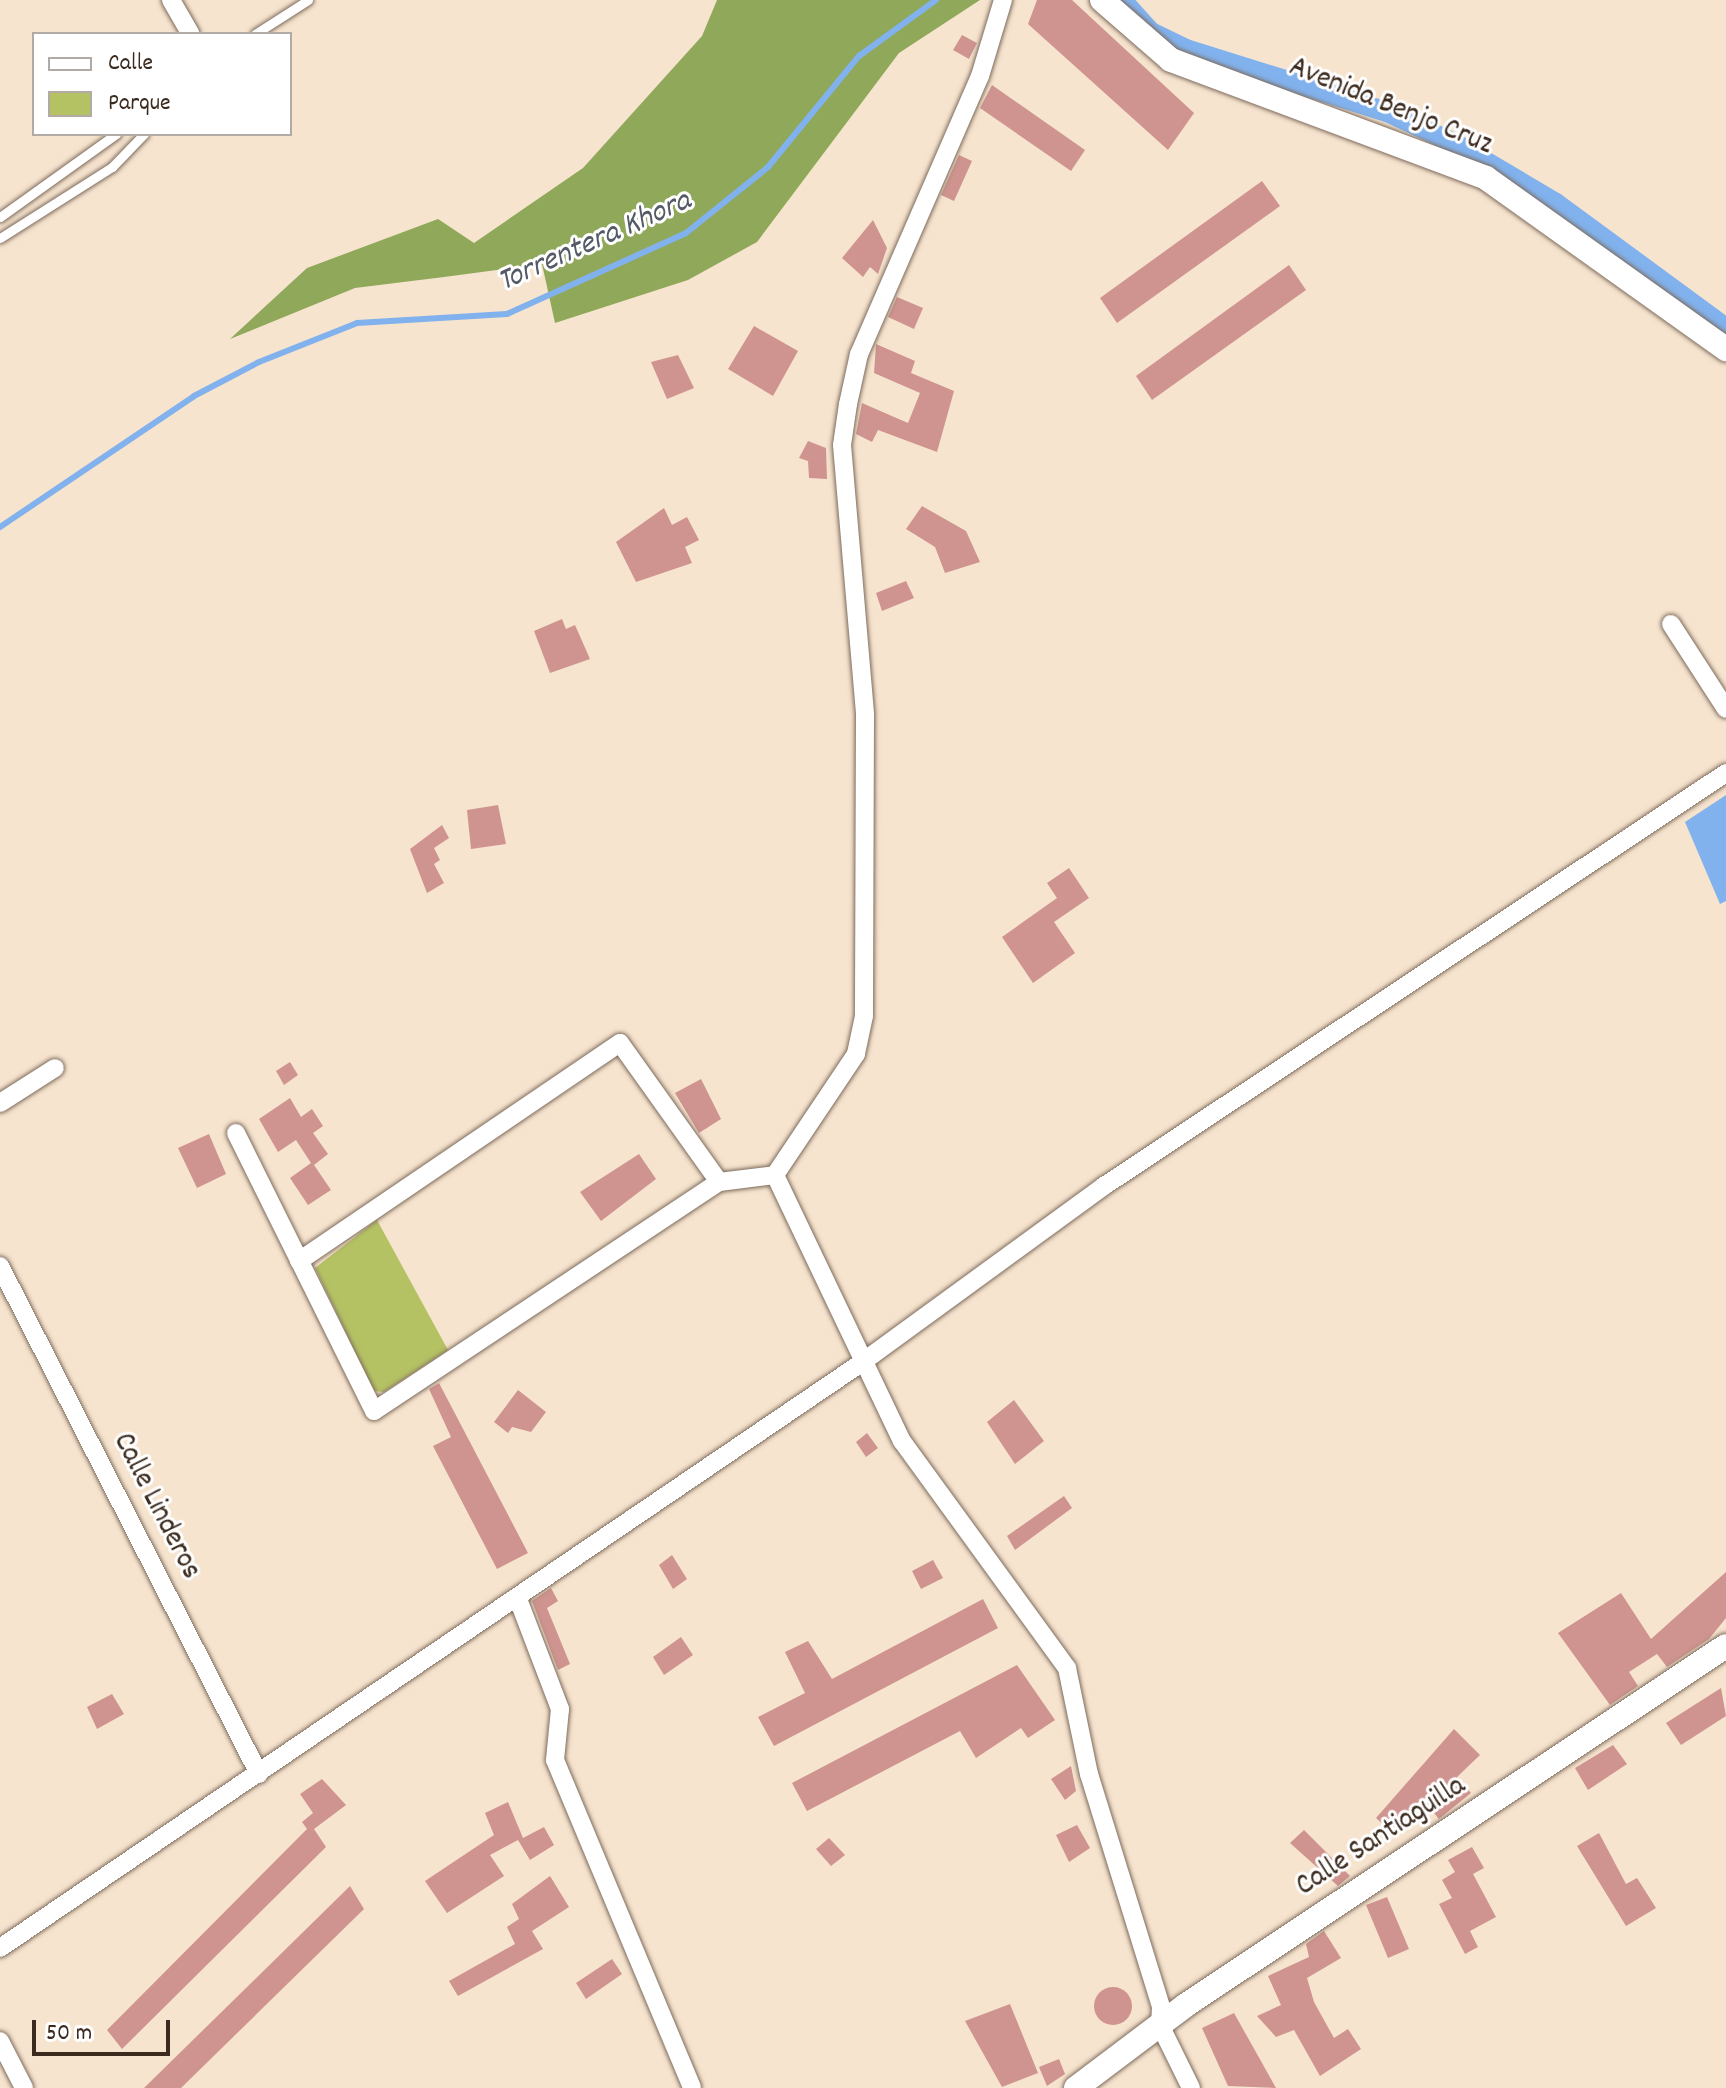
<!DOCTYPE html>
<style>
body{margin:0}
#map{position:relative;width:1726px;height:2088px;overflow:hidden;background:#f7e4cf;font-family:Dekko,sans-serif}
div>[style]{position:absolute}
.green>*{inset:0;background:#b5c264}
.forest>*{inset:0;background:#90a85a}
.water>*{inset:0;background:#82b2ed}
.stream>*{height:6px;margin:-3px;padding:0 3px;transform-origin:3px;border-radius:3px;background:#82b2ed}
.canal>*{height:20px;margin:-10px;padding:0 10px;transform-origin:10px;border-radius:10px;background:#82b2ed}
.building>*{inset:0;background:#cf948f}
.round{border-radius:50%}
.roads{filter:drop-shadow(0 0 2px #7d6b5c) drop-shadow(0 0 2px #7d6b5c)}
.lane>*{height:9px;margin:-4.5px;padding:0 4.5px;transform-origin:4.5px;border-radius:4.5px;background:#fff}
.street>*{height:18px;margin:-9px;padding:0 9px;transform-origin:9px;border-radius:9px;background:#fff}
.secondary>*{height:24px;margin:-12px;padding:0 12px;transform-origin:12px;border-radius:12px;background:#fff}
span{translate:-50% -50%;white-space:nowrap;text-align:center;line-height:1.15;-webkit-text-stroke:6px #fff;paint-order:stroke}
.street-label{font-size:30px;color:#3b2a1e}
.water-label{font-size:32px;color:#545a66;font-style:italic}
.legend{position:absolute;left:32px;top:32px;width:260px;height:104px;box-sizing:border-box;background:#fff;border:2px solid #b1aaa5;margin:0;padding:10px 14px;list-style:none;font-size:24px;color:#3b2a1e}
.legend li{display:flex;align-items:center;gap:16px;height:40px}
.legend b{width:40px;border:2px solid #b1aaa5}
.scale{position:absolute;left:32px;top:2020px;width:138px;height:36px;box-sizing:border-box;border:4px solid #3b2a1e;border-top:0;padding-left:10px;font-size:24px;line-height:28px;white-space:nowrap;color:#3b2a1e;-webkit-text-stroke:6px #fff;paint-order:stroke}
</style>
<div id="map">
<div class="green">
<i style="clip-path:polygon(377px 1220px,448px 1350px,384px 1392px,374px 1391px,315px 1268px)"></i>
</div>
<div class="forest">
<i style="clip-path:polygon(717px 0,980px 0,899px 53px,757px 242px,688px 280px,555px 323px,542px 264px,444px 277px,355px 288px,230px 339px,307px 268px,438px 219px,474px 243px,583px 168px,702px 36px)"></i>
</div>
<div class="water">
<i style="clip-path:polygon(1726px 795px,1726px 901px,1720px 904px,1685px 822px)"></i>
</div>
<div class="stream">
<i style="left:0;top:527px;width:234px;rotate:-34deg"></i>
<i style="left:194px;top:396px;width:73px;rotate:-27.6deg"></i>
<i style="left:259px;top:362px;width:105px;rotate:-21.7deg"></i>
<i style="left:357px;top:323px;width:150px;rotate:-3.4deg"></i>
<i style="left:507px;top:314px;width:196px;rotate:-24.3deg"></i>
<i style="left:686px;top:233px;width:105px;rotate:-38.8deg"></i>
<i style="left:768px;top:167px;width:144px;rotate:-50.7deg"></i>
<i style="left:859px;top:56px;width:95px;rotate:-36deg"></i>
</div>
<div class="canal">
<i style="left:1122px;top:0;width:43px;rotate:47.8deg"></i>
<i style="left:1151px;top:32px;width:39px;rotate:26deg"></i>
<i style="left:1186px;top:49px;width:211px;rotate:17.4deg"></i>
<i style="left:1387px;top:112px;width:78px;rotate:24.9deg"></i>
<i style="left:1458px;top:145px;width:114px;rotate:30.6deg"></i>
<i style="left:1556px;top:203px;width:211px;rotate:36.3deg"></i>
</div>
<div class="building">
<i style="clip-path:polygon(1037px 0,1072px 0,1194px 113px,1168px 150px,1028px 24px)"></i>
<i style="clip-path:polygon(962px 35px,977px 43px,969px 59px,953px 50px)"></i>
<i style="clip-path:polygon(992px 85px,1085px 150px,1071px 171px,980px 108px)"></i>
<i style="clip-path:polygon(959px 155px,972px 161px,954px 201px,941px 195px)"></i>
<i style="clip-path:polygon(1262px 181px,1280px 206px,1117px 323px,1100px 298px)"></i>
<i style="clip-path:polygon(873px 220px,887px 248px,878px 274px,870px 267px,863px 277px,842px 258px)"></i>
<i style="clip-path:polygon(1289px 265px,1306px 290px,1152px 400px,1136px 376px)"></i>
<i style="clip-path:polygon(897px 297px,923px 308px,914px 329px,888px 317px)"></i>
<i style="clip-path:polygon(754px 326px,798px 351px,773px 396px,728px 369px)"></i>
<i style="clip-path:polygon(876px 344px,915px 361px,911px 373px,954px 391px,937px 452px,878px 430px,872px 442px,856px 434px,862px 403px,908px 423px,920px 393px,874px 373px)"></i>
<i style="clip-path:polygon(678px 355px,694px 388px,667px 399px,651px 362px)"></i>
<i style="clip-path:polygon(808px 441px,826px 448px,827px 479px,809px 478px,808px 461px,799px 458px)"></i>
<i style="clip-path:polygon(922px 506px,966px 531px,980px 562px,945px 573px,935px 547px,906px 529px)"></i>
<i style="clip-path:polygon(664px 508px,672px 525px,687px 517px,699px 540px,685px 547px,692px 563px,636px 582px,616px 542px)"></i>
<i style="clip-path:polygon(906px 581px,914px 598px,882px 611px,876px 593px)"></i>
<i style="clip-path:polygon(562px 619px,566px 629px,575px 625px,590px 659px,550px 673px,534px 631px)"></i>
<i style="clip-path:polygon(498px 805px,506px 844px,471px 849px,467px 810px)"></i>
<i style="clip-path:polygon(442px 825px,449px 838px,434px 848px,440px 860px,434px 864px,444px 883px,427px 893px,410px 849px)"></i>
<i style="clip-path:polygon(1069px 868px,1089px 898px,1054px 922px,1075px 953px,1033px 983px,1002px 937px,1057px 898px,1047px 883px)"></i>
<i style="clip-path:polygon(290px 1062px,298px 1075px,284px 1085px,276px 1071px)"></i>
<i style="clip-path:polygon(701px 1079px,721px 1119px,699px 1133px,675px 1093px)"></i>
<i style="clip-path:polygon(290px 1098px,301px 1117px,312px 1109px,323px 1126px,313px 1133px,328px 1154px,314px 1165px,331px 1190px,308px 1205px,290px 1178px,311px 1163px,296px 1140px,278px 1152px,259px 1119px)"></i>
<i style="clip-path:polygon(209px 1134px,226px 1174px,197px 1188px,178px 1148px)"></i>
<i style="clip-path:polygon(639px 1154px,656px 1179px,601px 1221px,580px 1192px)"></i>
<i style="clip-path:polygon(439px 1383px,528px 1553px,497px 1569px,433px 1446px,451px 1437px,429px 1389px)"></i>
<i style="clip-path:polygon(518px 1390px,546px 1412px,531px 1432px,512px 1427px,508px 1433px,494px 1422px)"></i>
<i style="clip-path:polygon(1014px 1400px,1044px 1441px,1015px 1464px,987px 1422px)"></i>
<i style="clip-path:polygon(867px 1433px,878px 1448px,866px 1457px,856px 1442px)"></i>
<i style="clip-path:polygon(1064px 1496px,1072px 1508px,1015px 1550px,1007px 1536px)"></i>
<i style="clip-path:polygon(672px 1555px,687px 1579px,673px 1589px,659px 1565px)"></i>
<i style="clip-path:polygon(933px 1560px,943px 1578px,921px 1589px,912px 1571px)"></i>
<i style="clip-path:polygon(1726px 1572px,1726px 1618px,1709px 1639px,1667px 1667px,1657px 1654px,1629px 1672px,1638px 1686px,1610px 1705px,1558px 1633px,1621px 1593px,1651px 1639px)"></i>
<i style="clip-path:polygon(551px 1588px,558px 1601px,547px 1608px,570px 1664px,558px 1670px,532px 1601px)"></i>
<i style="clip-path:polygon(983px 1599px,998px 1628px,774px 1746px,758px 1717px,805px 1693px,785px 1652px,808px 1641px,832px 1679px)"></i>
<i style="clip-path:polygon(681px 1637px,693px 1655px,664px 1675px,653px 1657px)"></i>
<i style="clip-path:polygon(1017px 1665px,1055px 1720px,1028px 1738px,1021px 1728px,976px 1758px,960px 1731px,807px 1811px,792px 1783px)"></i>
<i style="clip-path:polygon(1721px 1688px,1726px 1716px,1681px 1745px,1666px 1723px)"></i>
<i style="clip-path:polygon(112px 1694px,124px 1714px,97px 1729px,87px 1707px)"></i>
<i style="clip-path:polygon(1454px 1729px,1480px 1755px,1457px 1777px,1471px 1793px,1439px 1819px,1422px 1799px,1389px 1830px,1376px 1818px)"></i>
<i style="clip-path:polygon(1613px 1745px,1627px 1764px,1588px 1790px,1575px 1768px)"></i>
<i style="clip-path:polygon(1071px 1766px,1076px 1791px,1065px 1800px,1051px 1779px)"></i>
<i style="clip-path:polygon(322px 1779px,346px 1805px,314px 1829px,326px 1847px,122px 2049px,107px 2030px,307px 1829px,302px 1822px,313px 1813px,300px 1794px)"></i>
<i style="clip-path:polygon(508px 1802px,523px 1838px,544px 1827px,554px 1845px,530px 1860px,518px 1840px,490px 1855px,504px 1876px,447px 1913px,425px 1881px,494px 1835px,485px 1813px)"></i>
<i style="clip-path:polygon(1077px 1825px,1090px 1848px,1069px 1862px,1056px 1835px)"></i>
<i style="clip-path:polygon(1304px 1830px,1350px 1876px,1338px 1886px,1290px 1843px)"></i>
<i style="clip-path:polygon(1599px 1833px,1626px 1884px,1637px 1878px,1656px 1908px,1626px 1926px,1577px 1846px)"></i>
<i style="clip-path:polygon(829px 1838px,845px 1855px,831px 1866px,816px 1849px)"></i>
<i style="clip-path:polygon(1472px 1847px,1484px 1868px,1473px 1874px,1496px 1917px,1470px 1931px,1478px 1947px,1465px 1954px,1439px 1904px,1452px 1898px,1442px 1880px,1455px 1872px,1448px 1860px)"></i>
<i style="clip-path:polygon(550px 1876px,569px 1907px,532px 1931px,543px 1949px,458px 1996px,449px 1981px,515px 1944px,507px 1927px,519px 1919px,512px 1904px)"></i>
<i style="clip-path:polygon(350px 1886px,364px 1909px,181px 2088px,144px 2088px)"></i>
<i style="clip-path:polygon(1387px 1897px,1409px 1949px,1388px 1958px,1366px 1905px)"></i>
<i style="clip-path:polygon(1324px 1931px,1341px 1958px,1307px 1978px,1314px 2002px,1334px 2038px,1348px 2029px,1361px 2049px,1320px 2076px,1294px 2030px,1276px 2037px,1257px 2016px,1281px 2005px,1268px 1976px,1309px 1957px,1306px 1944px)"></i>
<i style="clip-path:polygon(612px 1959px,622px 1974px,586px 1999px,576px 1983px)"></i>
<i class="round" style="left:1094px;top:1987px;width:38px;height:38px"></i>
<i style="clip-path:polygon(1010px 2004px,1038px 2073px,1002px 2087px,965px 2021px)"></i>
<i style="clip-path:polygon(1234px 2013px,1276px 2088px,1228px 2086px,1202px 2028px)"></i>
<i style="clip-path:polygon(1059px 2059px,1065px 2074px,1047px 2086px,1039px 2067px)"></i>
</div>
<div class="roads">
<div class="lane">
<i style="left:255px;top:34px;width:63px;rotate:-32.7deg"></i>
<i style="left:0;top:217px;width:143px;rotate:-35.6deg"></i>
<i style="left:0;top:238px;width:133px;rotate:-32.4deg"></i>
<i style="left:112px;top:167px;width:46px;rotate:-45.9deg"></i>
</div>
<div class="street">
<i style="left:171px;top:0;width:39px;rotate:60deg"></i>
<i style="left:1003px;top:0;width:79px;rotate:106.8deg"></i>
<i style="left:980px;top:76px;width:303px;rotate:113.5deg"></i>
<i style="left:859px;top:354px;width:51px;rotate:102.4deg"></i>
<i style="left:848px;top:404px;width:41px;rotate:98.3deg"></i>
<i style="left:842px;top:445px;width:271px;rotate:85.1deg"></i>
<i style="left:865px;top:715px;width:301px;rotate:90.2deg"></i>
<i style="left:864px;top:1016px;width:39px;rotate:102deg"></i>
<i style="left:856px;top:1054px;width:146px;rotate:123.8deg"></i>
<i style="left:775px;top:1175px;width:295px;rotate:64.5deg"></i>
<i style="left:902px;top:1441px;width:281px;rotate:54deg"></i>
<i style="left:1067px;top:1668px;width:108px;rotate:78.3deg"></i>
<i style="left:1089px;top:1774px;width:244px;rotate:72.8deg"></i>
<i style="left:1161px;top:2007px;width:18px;rotate:93deg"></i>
<i style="left:1160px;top:2025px;width:70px;rotate:63.8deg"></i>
<i style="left:1671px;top:624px;width:101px;rotate:57.1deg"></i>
<i style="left:0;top:1103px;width:65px;rotate:-32.5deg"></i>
<i style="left:236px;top:1133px;width:310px;rotate:63.6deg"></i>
<i style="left:374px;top:1411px;width:414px;rotate:-33.6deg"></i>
<i style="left:719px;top:1182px;width:56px;rotate:-7.1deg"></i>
<i style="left:299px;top:1261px;width:388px;rotate:-34.2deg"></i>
<i style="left:620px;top:1043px;width:171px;rotate:54.5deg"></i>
<i style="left:0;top:1266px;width:570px;rotate:62.99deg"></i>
<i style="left:518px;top:1599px;width:118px;rotate:69.1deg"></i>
<i style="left:560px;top:1709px;width:51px;rotate:95.6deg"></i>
<i style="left:555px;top:1760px;width:355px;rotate:67.3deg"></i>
<i style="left:0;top:1948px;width:1045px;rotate:-34.19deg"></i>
<i style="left:864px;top:1361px;width:297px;rotate:-36.1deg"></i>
<i style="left:1104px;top:1186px;width:747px;rotate:-33.58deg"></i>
<i style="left:0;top:2041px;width:53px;rotate:62.9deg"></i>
</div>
<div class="secondary">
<i style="left:1102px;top:0;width:91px;rotate:41deg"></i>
<i style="left:1171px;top:60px;width:336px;rotate:20.5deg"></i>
<i style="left:1486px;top:178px;width:295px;rotate:35.5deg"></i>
<i style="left:1076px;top:2088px;width:138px;rotate:-37deg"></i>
<i style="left:1186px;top:2005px;width:648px;rotate:-33.62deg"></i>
</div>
</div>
<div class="street-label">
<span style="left:1390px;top:108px;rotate:22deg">Avenida Benjo Cruz</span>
<span style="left:155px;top:1507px;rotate:63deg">Calle Linderos</span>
<span style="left:1382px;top:1838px;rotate:-33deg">Calle Santiaguilla</span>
</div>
<div class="water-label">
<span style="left:595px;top:243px;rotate:-24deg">Torrentera Khora</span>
</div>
<ul class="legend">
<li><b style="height:10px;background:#fff"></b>Calle</li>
<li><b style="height:22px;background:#b5c264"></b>Parque</li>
</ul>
<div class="scale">50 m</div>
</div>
